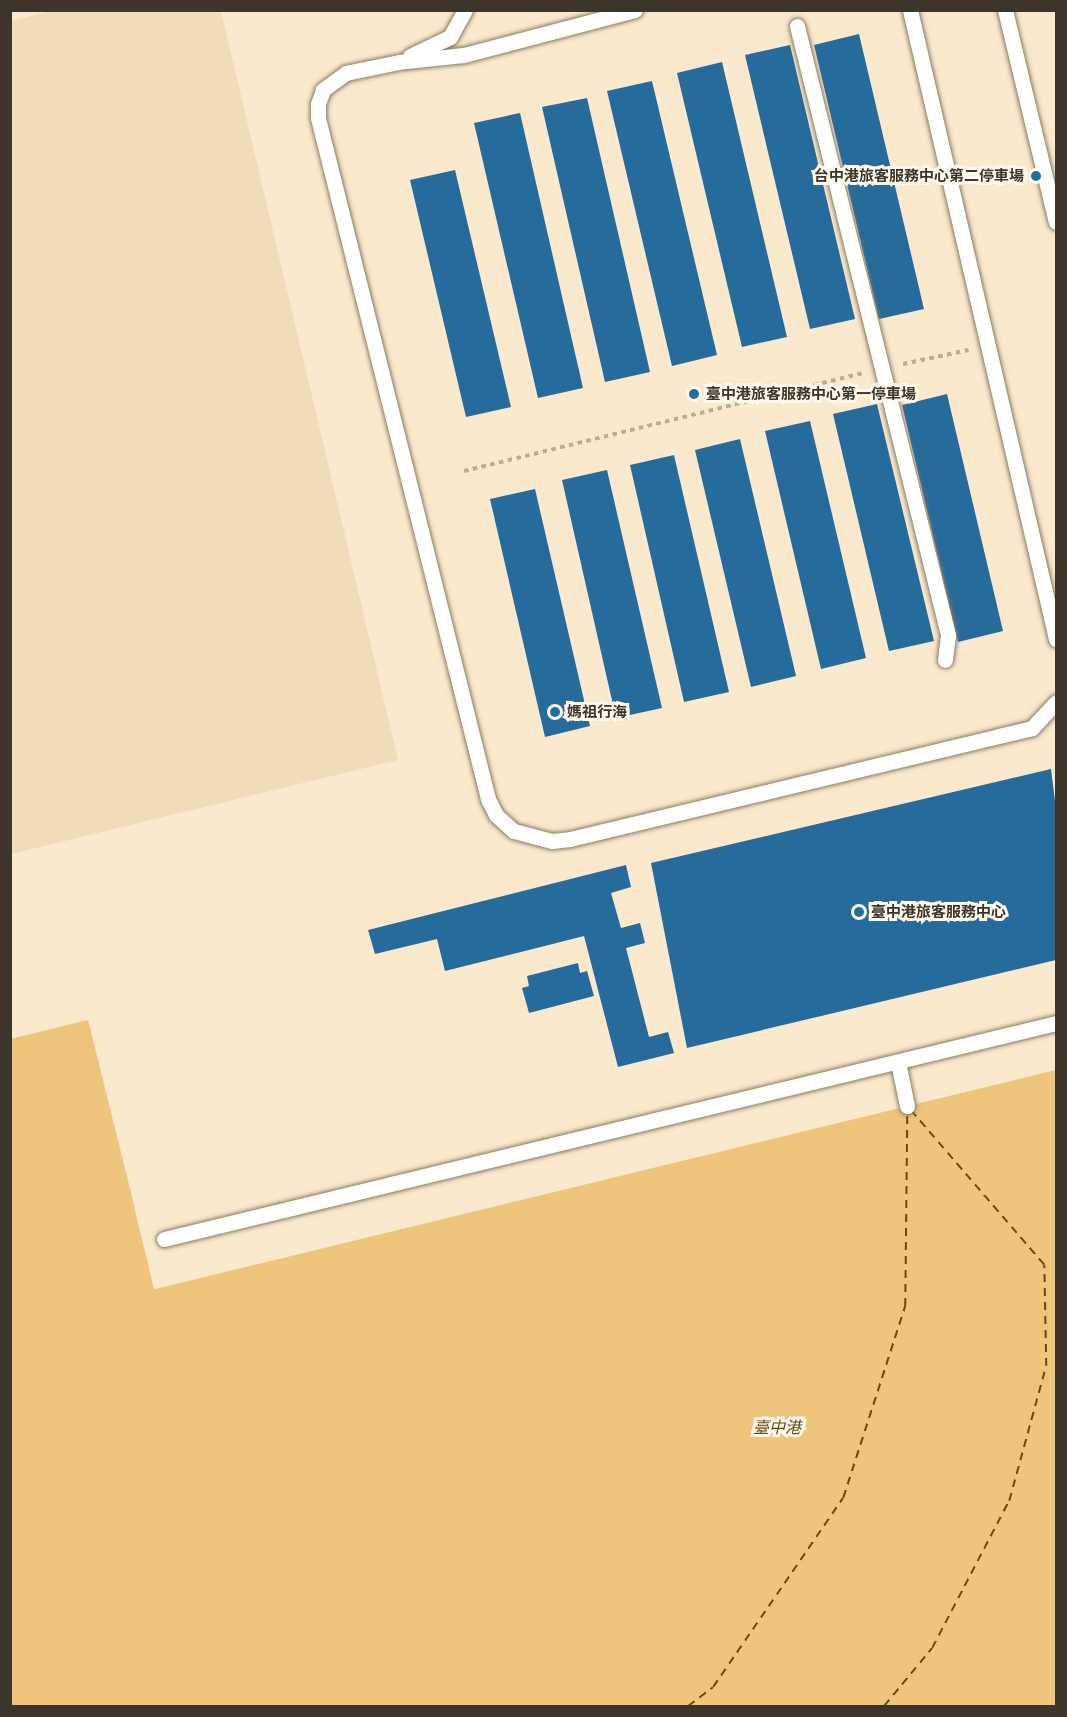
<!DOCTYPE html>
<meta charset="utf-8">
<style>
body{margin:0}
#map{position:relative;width:1067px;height:1717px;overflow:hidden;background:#fbe9cd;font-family:"Noto Sans","Noto Sans TC",sans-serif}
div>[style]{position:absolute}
.built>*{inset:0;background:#f1dcb8}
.water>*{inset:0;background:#efc47c}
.pier>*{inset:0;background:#fbe9cd}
.ferry>*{height:1.5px;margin-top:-0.75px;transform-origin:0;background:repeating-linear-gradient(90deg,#664a12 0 8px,transparent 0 14px)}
.building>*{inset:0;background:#256b9b}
.path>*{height:4px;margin-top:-2px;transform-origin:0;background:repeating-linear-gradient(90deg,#bbad96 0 4.5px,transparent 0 9px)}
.roads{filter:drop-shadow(0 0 2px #8b7b61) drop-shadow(0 0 2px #8b7b61)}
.lane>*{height:15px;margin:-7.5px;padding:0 7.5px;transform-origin:7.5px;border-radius:7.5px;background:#fff}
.dots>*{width:16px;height:16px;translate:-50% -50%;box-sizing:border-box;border:3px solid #fff8ed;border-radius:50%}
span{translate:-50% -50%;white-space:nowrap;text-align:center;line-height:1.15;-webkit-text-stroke:6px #fff8ed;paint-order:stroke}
.poi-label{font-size:15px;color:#3c362a;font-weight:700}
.right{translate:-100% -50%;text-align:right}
.left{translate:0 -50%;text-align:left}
.water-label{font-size:16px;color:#664a12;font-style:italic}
.frame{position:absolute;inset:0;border:12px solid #3c362a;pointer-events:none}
</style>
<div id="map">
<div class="built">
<i style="clip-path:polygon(54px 10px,221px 11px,398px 760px,11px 854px,11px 21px)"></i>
</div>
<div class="water">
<i style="clip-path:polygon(88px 1020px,155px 1289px,1056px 1070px,1056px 1706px,11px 1706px,10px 1039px)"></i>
</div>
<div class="pier">
<i style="clip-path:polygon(1056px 1067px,154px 1289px,131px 1194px,156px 1285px)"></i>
</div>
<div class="ferry">
<i style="left:688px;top:1706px;width:31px;rotate:-37deg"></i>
<i style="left:713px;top:1687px;width:229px;rotate:-55.5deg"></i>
<i style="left:843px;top:1498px;width:202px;rotate:-72.1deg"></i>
<i style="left:905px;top:1306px;width:193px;rotate:-89.4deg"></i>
<i style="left:884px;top:1706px;width:75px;rotate:-50.4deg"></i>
<i style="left:932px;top:1648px;width:166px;rotate:-62.4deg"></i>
<i style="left:1009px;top:1501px;width:140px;rotate:-74.7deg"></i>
<i style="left:1046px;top:1366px;width:101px;rotate:-91.1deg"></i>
<i style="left:1044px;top:1265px;width:202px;rotate:-130.8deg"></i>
</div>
<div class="building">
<i style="clip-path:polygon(859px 34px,924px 309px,879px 319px,814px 45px)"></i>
<i style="clip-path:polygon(790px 45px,855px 319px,810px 329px,745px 55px)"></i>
<i style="clip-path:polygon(722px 62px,787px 337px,742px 347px,677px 73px)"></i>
<i style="clip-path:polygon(652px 81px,717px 355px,672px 366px,607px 91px)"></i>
<i style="clip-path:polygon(587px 98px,650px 372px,605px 382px,542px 107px)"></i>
<i style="clip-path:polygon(520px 113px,583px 388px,538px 398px,474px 123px)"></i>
<i style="clip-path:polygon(455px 170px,511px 407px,466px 417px,410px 180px)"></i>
<i style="clip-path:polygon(947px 394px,1003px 631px,958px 642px,902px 405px)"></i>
<i style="clip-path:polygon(877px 404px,934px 641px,889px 651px,833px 414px)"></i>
<i style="clip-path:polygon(810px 421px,866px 658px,821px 669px,765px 431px)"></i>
<i style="clip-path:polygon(740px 439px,796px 676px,751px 687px,695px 450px)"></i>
<i style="clip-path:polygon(674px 455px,729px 692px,684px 702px,630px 465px)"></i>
<i style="clip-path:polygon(607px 470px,662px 708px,616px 718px,562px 480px)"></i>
<i style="clip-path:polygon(535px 489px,590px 726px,545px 737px,490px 499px)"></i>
<i style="clip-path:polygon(1051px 769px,1056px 809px,1056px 960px,687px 1048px,651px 863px)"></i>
<i style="clip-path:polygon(626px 865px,631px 887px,611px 893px,621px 928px,640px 923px,645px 943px,626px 948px,649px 1037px,668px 1032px,674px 1053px,618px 1067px,584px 936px,445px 971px,437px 939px,375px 954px,368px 930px)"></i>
<i style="clip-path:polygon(578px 963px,580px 973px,587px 971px,594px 996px,529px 1013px,522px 988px,529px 986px,527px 976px)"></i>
</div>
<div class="path">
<i style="left:903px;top:364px;width:67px;rotate:-12deg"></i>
<i style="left:464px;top:471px;width:411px;rotate:-13.8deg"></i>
</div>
<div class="roads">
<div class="lane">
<i style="left:635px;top:10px;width:178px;rotate:165.3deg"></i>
<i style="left:463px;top:55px;width:64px;rotate:173.8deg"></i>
<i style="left:399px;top:62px;width:54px;rotate:168.3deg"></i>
<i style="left:346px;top:73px;width:29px;rotate:144deg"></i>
<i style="left:323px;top:90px;width:15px;rotate:110deg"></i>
<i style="left:318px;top:104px;width:14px;rotate:90deg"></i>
<i style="left:318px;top:118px;width:702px;rotate:75.98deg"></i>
<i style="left:488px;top:799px;width:18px;rotate:63deg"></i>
<i style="left:496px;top:815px;width:24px;rotate:42deg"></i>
<i style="left:514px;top:831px;width:39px;rotate:15deg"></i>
<i style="left:552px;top:841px;width:18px;rotate:-6deg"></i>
<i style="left:570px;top:839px;width:475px;rotate:-13.5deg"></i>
<i style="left:1032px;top:728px;width:35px;rotate:-47deg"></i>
<i style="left:910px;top:10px;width:646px;rotate:76.93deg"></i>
<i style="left:1005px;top:10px;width:218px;rotate:76.5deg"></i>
<i style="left:797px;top:26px;width:627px;rotate:76.07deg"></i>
<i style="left:948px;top:635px;width:25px;rotate:97deg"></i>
<i style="left:410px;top:56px;width:44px;rotate:-25.4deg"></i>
<i style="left:450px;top:37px;width:31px;rotate:-61deg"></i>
<i style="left:898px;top:1062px;width:45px;rotate:78.4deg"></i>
<i style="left:164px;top:1239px;width:918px;rotate:-13.61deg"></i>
</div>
</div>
<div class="dots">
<i style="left:1036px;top:176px;background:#226ea1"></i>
<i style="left:694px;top:394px;background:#226ea1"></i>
<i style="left:555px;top:712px;background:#226ea1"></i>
<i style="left:859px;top:912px;background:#226ea1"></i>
</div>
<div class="poi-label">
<span class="right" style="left:1024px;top:176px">台中港旅客服務中心第二停車場</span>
<span class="left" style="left:706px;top:394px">臺中港旅客服務中心第一停車場</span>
<span class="left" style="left:567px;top:712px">媽祖行海</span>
<span class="left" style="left:871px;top:912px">臺中港旅客服務中心</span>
</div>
<div class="water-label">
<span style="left:777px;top:1427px">臺中港</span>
</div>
<div class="frame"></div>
</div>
